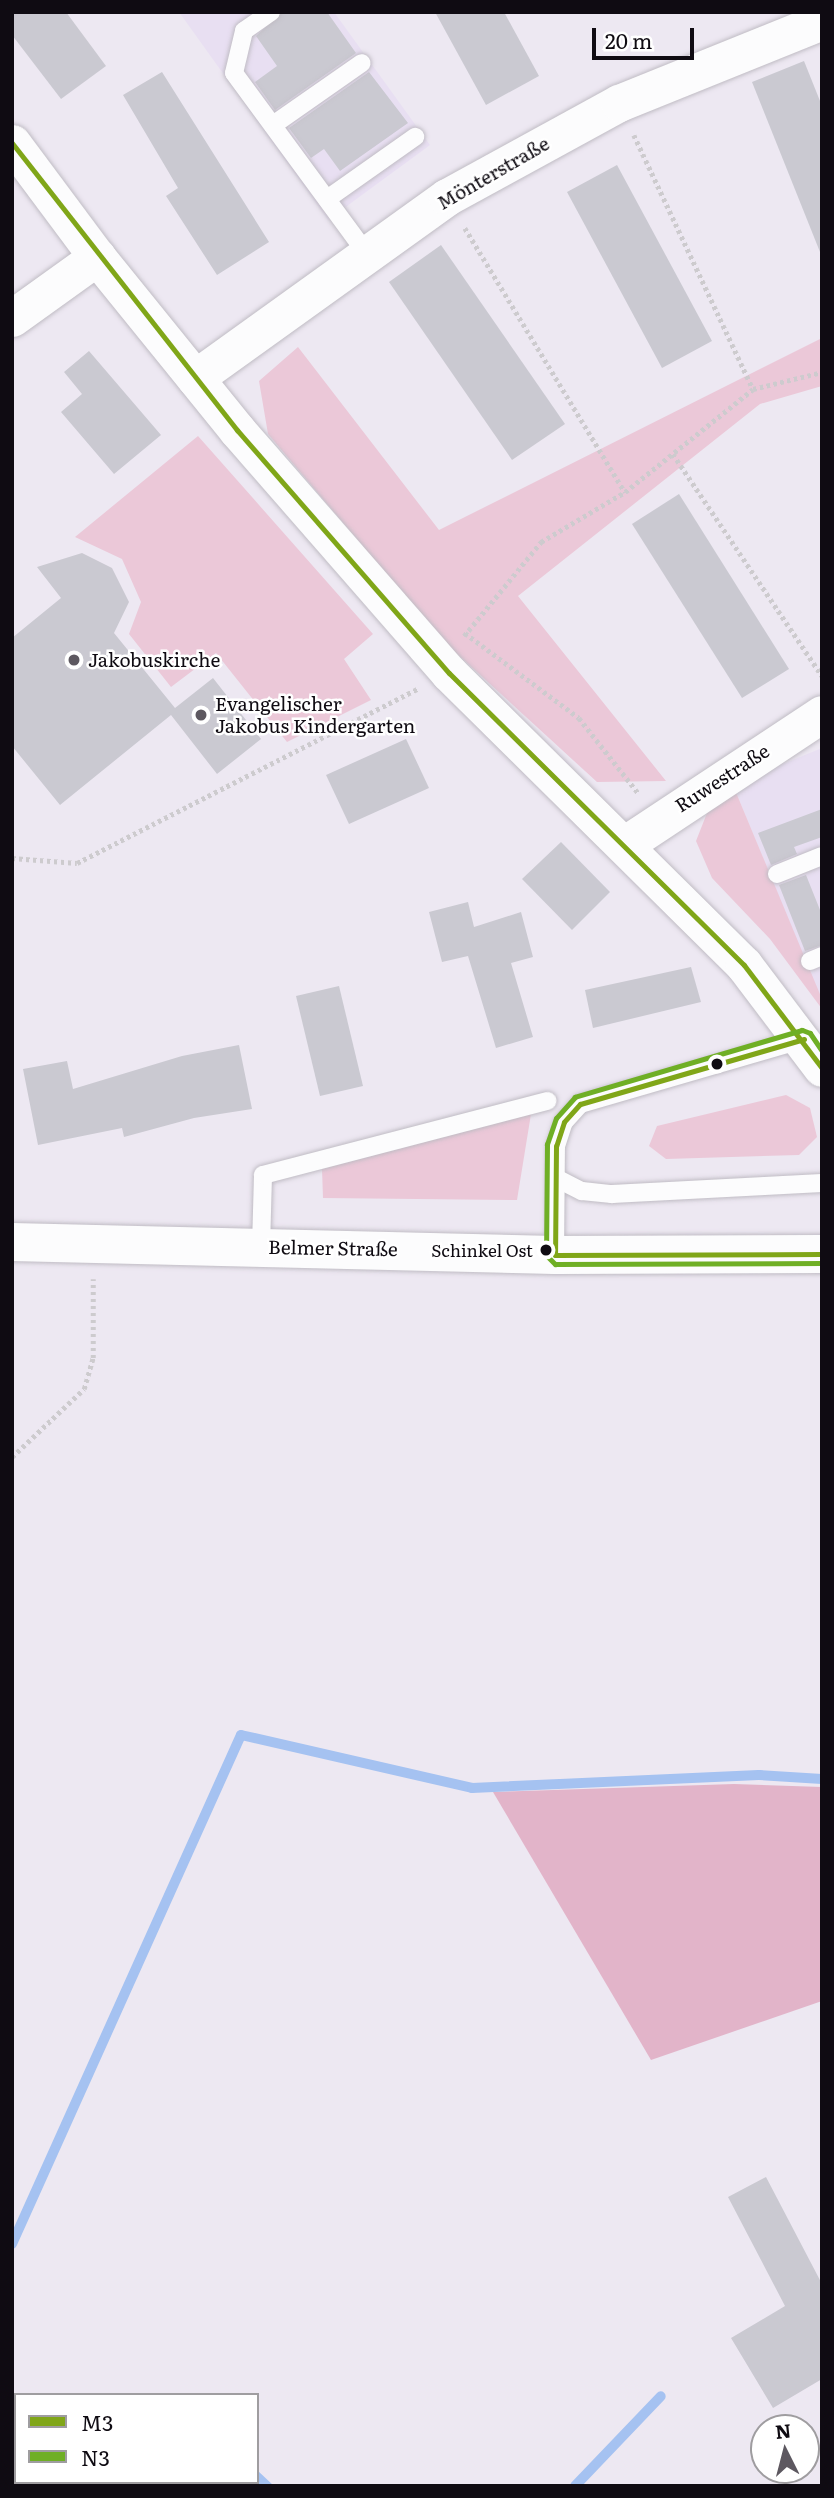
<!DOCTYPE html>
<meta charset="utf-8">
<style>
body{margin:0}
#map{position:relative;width:834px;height:2498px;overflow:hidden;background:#ede8f2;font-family:Literata,serif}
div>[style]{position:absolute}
.built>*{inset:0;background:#e8dff2}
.green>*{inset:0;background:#ebc8d8}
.forest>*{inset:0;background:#e2b4c9}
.water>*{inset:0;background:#a5c2f1}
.stream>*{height:10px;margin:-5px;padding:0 5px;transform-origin:5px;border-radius:5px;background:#a5c2f1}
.building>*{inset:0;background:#cac9d1}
.path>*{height:4.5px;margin-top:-2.25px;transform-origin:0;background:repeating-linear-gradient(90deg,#cdcbce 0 3.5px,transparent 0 7px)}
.roads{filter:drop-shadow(0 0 2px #c0bcc4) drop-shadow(0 0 2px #c0bcc4)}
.lane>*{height:18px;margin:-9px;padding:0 9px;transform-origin:9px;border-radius:9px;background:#fcfcfd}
.street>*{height:37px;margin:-18.5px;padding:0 18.5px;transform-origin:18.5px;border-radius:18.5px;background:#fcfcfd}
.secondary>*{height:38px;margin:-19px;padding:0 19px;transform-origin:19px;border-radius:19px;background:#fcfcfd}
.bus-1>*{height:5px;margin:-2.5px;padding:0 2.5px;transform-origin:2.5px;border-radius:2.5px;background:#80a618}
.bus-2>*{height:5px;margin:-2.5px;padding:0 2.5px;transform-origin:2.5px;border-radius:2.5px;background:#6faf25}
.dots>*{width:19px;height:19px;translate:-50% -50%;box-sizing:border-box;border:4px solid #fff;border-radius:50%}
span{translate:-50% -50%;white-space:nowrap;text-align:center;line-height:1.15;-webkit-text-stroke:5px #fff;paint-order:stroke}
.bus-label{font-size:17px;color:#0f0b12}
.right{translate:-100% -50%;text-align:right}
.street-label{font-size:19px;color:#0f0b12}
.poi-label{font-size:19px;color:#0f0b12}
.left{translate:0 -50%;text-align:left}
.frame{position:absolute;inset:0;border:14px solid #0f0b12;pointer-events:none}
.legend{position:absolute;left:14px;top:2393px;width:245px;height:91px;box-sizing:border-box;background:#fff;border:2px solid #9f9da0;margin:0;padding:9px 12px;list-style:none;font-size:21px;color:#0f0b12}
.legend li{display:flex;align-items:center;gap:14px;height:35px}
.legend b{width:35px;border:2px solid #9f9da0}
.north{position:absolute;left:750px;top:2414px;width:70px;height:70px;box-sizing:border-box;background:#fff;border:2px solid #9f9da0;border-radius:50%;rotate:354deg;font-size:19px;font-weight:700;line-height:28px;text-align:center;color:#0f0b12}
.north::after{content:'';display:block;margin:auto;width:24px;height:32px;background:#5d5860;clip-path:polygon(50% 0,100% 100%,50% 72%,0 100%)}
.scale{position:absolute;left:592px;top:28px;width:102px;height:32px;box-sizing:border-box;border:4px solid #0f0b12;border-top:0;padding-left:9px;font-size:21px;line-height:24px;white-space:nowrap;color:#0f0b12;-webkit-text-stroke:5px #fff;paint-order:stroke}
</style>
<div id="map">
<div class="built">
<i style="clip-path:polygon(179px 12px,334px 12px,430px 145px,328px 220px)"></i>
<i style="clip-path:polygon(822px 748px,822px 999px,821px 999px,735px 790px,761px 773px)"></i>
</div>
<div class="green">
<i style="clip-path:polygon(822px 338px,822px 386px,760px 404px,518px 596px,666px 781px,597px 782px,442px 640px,268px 434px,259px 381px,298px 347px,439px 530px)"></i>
<i style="clip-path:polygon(198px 436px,373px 634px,344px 659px,371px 700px,287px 742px,216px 653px,171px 687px,129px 634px,141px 602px,122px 559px,75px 537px)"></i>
<i style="clip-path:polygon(735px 790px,822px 999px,822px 1009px,770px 939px,712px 878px,696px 841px,709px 808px)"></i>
<i style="clip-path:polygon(786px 1095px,810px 1108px,817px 1137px,799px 1155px,666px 1159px,649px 1146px,657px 1126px)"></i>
<i style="clip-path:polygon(531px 1114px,517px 1200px,323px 1198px,322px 1169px)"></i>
</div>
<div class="forest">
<i style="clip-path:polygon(734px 1784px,822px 1787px,822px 2001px,651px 2060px,493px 1792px)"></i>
</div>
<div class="water">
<i style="clip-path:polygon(257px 2470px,274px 2486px,174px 2486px,257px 2482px)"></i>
</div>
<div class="stream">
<i style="left:12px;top:2244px;width:558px;rotate:-65.78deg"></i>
<i style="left:241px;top:1735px;width:237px;rotate:12.9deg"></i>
<i style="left:472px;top:1788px;width:287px;rotate:-2.6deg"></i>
<i style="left:759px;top:1775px;width:63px;rotate:3.6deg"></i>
<i style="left:575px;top:2486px;width:124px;rotate:-46.3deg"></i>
</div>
<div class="building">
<i style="clip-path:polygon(12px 12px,66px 12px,106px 66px,61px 99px,12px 35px)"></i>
<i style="clip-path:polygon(282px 12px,327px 12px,356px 53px,275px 110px,255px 82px,277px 66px,256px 36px)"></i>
<i style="clip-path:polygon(435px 12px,504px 12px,539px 76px,486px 105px)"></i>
<i style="clip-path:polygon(804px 61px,822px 106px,820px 252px,752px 82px)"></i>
<i style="clip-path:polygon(162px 72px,269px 242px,217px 275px,166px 196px,178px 188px,123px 95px)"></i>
<i style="clip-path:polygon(369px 72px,408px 123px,340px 171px,324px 149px,311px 158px,289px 128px)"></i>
<i style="clip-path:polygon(617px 165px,712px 341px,662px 368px,567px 192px)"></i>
<i style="clip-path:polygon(441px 245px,565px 424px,512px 460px,389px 282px)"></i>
<i style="clip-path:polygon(89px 351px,161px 435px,114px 474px,61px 412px,82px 394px,64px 372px)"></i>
<i style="clip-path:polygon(679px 494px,789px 669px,742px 698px,632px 524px)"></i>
<i style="clip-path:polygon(82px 553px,112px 568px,129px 602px,114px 633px,175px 708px,213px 678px,261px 739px,217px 774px,171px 715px,60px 805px,12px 746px,12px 638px,61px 598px,37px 567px)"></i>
<i style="clip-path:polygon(406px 739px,429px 788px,349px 824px,326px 775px)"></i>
<i style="clip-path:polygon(822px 809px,822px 837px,794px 847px,797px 854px,771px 865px,758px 833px)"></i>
<i style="clip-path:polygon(561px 842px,610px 892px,572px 930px,522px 879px)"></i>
<i style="clip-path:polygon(806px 875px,822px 915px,822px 945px,805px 951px,779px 885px)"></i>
<i style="clip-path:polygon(468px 902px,474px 927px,521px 912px,533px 957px,511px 963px,533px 1037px,496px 1048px,468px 956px,442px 962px,429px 912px)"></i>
<i style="clip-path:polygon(691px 967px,701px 1002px,593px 1028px,585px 990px)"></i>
<i style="clip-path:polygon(339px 986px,363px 1086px,320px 1096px,296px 996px)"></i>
<i style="clip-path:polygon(239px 1045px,252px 1109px,194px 1118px,124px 1137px,122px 1128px,38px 1145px,23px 1069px,67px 1061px,73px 1089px,182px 1056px)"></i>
<i style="clip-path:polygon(766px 2177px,822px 2284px,822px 2379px,773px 2408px,731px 2338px,785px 2306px,728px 2197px)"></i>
</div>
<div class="path">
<i style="left:634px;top:135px;width:280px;rotate:64.9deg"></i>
<i style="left:465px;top:228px;width:309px;rotate:58.8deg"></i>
<i style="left:673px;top:454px;width:267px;rotate:56.1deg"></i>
<i style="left:465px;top:633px;width:142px;rotate:36.7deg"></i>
<i style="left:579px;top:718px;width:97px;rotate:51.7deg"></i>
<i style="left:464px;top:636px;width:122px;rotate:-50.7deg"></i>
<i style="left:541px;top:542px;width:98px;rotate:-30.8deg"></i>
<i style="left:625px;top:492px;width:164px;rotate:-38.8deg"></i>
<i style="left:753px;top:389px;width:71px;rotate:-13.8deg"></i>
<i style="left:12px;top:858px;width:65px;rotate:4.4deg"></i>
<i style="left:77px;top:863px;width:382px;rotate:-27.1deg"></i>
<i style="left:12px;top:1457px;width:99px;rotate:-43.4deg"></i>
<i style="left:84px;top:1389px;width:32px;rotate:-74deg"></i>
<i style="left:93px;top:1358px;width:79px;rotate:-90deg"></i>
</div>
<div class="roads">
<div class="lane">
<i style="left:271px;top:12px;width:33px;rotate:145deg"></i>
<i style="left:244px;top:31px;width:43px;rotate:103.4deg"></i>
<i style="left:234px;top:73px;width:225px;rotate:53.7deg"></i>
<i style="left:273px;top:125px;width:108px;rotate:-34.9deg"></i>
<i style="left:327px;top:199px;width:108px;rotate:-35.2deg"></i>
<i style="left:777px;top:874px;width:48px;rotate:-21.8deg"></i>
<i style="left:810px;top:961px;width:13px;rotate:-23deg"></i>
<i style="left:556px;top:1178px;width:29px;rotate:27deg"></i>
<i style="left:582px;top:1191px;width:30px;rotate:6deg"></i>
<i style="left:612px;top:1194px;width:210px;rotate:-3deg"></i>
<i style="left:261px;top:1247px;width:72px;rotate:-88.4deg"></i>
<i style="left:263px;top:1175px;width:294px;rotate:-14.6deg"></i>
<i style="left:555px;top:1255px;width:109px;rotate:-89.5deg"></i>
<i style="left:556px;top:1146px;width:25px;rotate:-72deg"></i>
<i style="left:564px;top:1122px;width:24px;rotate:-48deg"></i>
<i style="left:580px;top:1104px;width:233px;rotate:-16.2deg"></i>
</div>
<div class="street">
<i style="left:12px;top:143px;width:142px;rotate:53.3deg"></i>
<i style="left:97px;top:257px;width:223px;rotate:51deg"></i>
<i style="left:237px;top:430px;width:322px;rotate:48.9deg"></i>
<i style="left:449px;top:673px;width:415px;rotate:44.7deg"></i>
<i style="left:744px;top:965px;width:129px;rotate:52.9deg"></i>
<i style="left:12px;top:318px;width:105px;rotate:-35.7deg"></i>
<i style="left:195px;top:378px;width:310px;rotate:-35.7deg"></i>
<i style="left:447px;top:197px;width:196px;rotate:-28.7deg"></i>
<i style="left:619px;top:103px;width:219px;rotate:-22deg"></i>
<i style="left:624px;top:845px;width:237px;rotate:-33.5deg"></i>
</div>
<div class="secondary">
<i style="left:12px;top:1242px;width:543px;rotate:1.37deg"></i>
<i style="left:555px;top:1255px;width:267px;rotate:-0.2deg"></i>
</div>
</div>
<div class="bus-1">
<i style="left:12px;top:143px;width:365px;rotate:51.9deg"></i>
<i style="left:237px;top:430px;width:322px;rotate:48.9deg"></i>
<i style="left:449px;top:673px;width:415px;rotate:44.7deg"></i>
<i style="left:744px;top:965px;width:129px;rotate:52.9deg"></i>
<i style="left:804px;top:1039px;width:233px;rotate:163.8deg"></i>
<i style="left:580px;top:1104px;width:24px;rotate:132deg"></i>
<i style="left:564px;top:1122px;width:25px;rotate:108deg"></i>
<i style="left:556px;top:1146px;width:109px;rotate:90.5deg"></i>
<i style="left:555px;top:1255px;width:267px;rotate:-0.2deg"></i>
</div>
<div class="bus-2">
<i style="left:822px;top:1051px;width:22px;rotate:-124deg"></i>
<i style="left:810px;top:1033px;width:9px;rotate:-159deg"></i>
<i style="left:802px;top:1030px;width:237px;rotate:163.6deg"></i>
<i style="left:575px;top:1097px;width:28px;rotate:132deg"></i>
<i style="left:556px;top:1118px;width:28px;rotate:109deg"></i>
<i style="left:547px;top:1144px;width:111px;rotate:90.5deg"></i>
<i style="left:546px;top:1255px;width:13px;rotate:45deg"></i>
<i style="left:555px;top:1264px;width:267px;rotate:-0.2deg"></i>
</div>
<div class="dots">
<i style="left:74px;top:660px;background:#5d5860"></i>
<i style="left:201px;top:715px;background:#5d5860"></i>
<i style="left:717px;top:1064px;background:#0f0b12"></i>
<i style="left:546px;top:1250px;background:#0f0b12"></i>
</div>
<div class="bus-label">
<span class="right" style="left:533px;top:1250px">Schinkel Ost</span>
</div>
<div class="street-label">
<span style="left:493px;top:173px;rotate:-30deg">Mönterstraße</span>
<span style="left:722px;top:778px;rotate:-33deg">Ruwestraße</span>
<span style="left:333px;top:1248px;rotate:1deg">Belmer Straße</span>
</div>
<div class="poi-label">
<span class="left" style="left:88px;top:660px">Jakobuskirche</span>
<span class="left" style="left:215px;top:715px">Evangelischer<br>Jakobus Kindergarten</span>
</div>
<div class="frame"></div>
<ul class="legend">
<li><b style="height:9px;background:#80a618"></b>M3</li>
<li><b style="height:9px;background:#6faf25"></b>N3</li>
</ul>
<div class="north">N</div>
<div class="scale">20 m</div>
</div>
